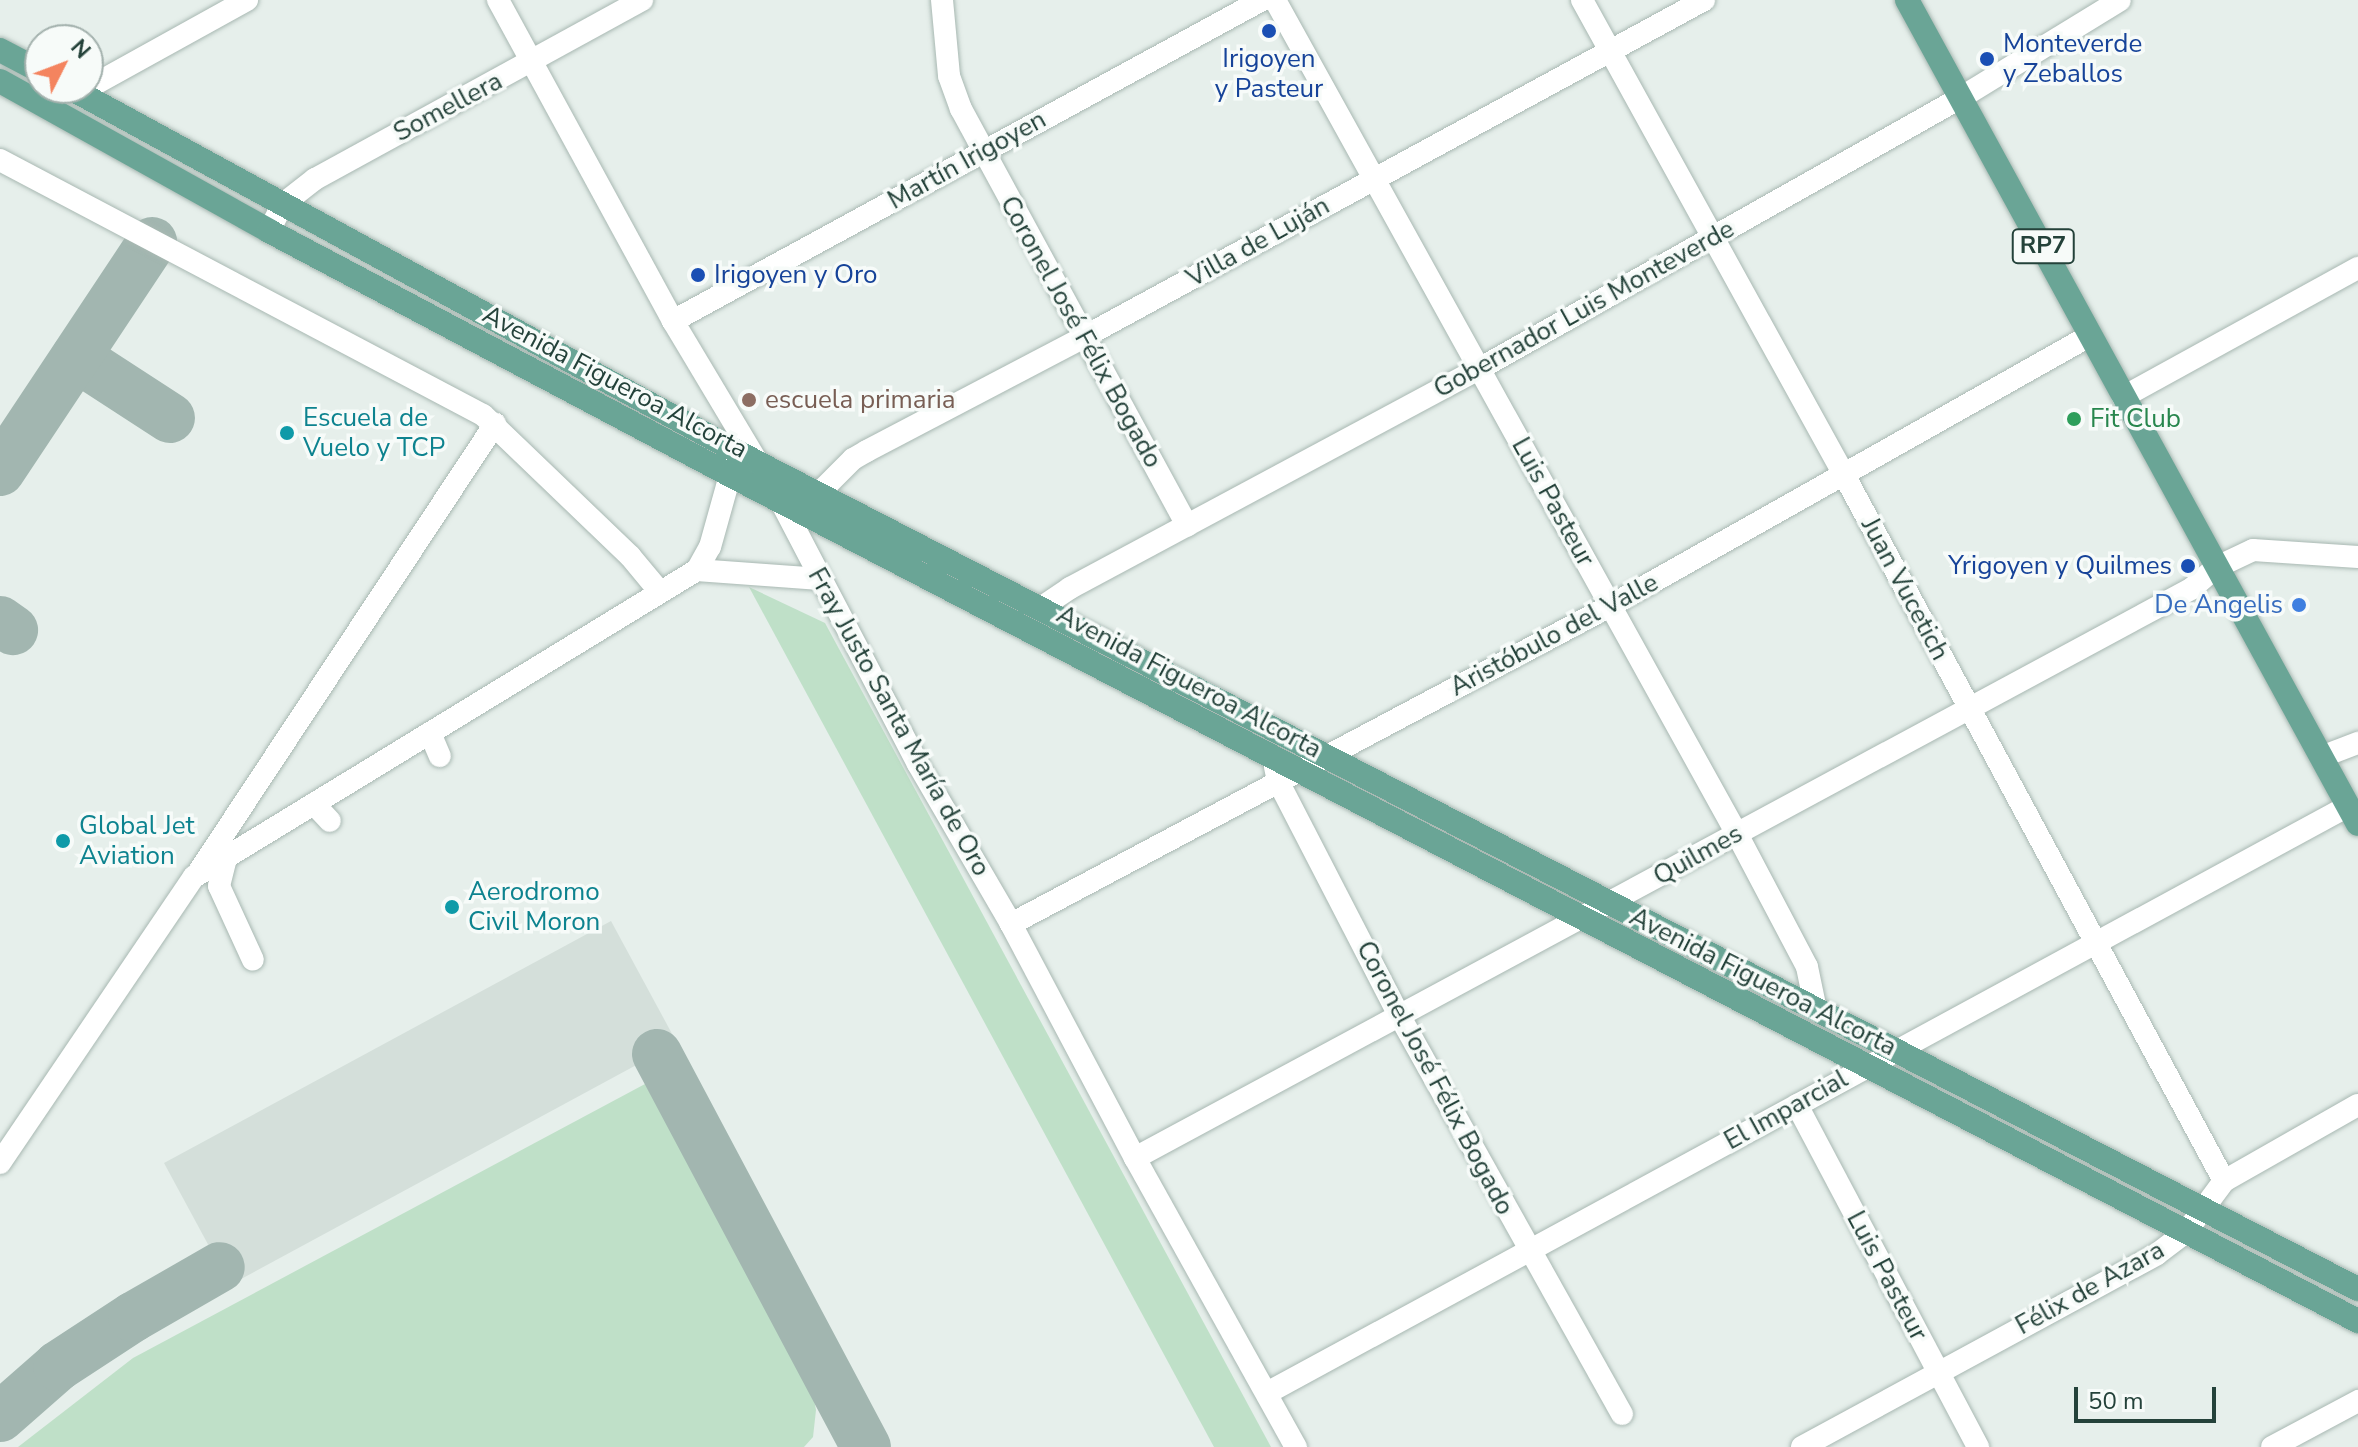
<!DOCTYPE html>
<meta charset="utf-8">
<style>
body{margin:0}
#map{position:relative;width:2358px;height:1447px;overflow:hidden;background:#e6efeb;font-family:"Nunito Sans",sans-serif}
div>[style]{position:absolute}
.built>*{inset:0;background:#d4dfda}
.green>*{inset:0;background:#bfe0c8}
.taxiway>*{height:50px;margin:-25px;padding:0 25px;transform-origin:25px;border-radius:25px;background:#a2b6b0}
.roads{filter:drop-shadow(0 0 2px #a8b8b2) drop-shadow(0 0 2px #a8b8b2)}
.minor>*{height:22px;margin:-11px;padding:0 11px;transform-origin:11px;border-radius:11px;background:#fff}
.major>*{height:24px;margin:-12px;padding:0 12px;transform-origin:12px;border-radius:12px;background:#6aa596}
.dots>*{width:22px;height:22px;translate:-50% -50%;box-sizing:border-box;border:4px solid #f7fbf9;border-radius:50%}
span{translate:-50% -50%;white-space:nowrap;text-align:center;line-height:1.15;-webkit-text-stroke:7px #f7fbf9;paint-order:stroke}
.shield-label span{padding:2px 6px;background:#f7fbf9;border:2px solid;border-radius:6px;-webkit-text-stroke-width:0}
.shield-label{font-size:24px;color:#24423a;font-weight:700}
.transit-label{font-size:26px;color:#164399}
.left{translate:0 -50%;text-align:left}
.right{translate:-100% -50%;text-align:right}
.street-label{font-size:26px;color:#24423a}
.education-label{font-size:26px;color:#785e54}
.culture-label{font-size:26px;color:#0d838f}
.leisure-label{font-size:26px;color:#27864d}
.shop-label{font-size:26px;color:#366cbe}
.north{position:absolute;left:24px;top:24px;width:80px;height:80px;box-sizing:border-box;background:#f7fbf9;border:2px solid #a3b1ad;border-radius:50%;rotate:48deg;font-size:22px;font-weight:700;line-height:32px;text-align:center;color:#24423a}
.north::after{content:'';display:block;margin:auto;width:28px;height:36px;background:#f4845f;clip-path:polygon(50% 0,100% 100%,50% 72%,0 100%)}
.scale{position:absolute;left:2074px;top:1387px;width:142px;height:36px;box-sizing:border-box;border:4px solid #24423a;border-top:0;padding-left:10px;font-size:24px;line-height:28px;white-space:nowrap;color:#24423a;-webkit-text-stroke:6px #f7fbf9;paint-order:stroke}
</style>
<div id="map">
<div class="built">
<i style="clip-path:polygon(611px 921px,677px 1043px,230px 1285px,164px 1163px)"></i>
</div>
<div class="green">
<i style="clip-path:polygon(749px 587px,825px 623px,1271px 1447px,1214px 1447px)"></i>
<i style="clip-path:polygon(645px 1084px,810px 1378px,816px 1410px,813px 1437px,804px 1447px,18px 1447px,133px 1358px)"></i>
</div>
<div class="taxiway">
<i style="left:76px;top:357px;width:112px;rotate:33deg"></i>
<i style="left:0;top:471px;width:275px;rotate:-56.4deg"></i>
<i style="left:0;top:621px;width:16px;rotate:35deg"></i>
<i style="left:657px;top:1054px;width:445px;rotate:62deg"></i>
<i style="left:0;top:1417px;width:77px;rotate:-41.3deg"></i>
<i style="left:58px;top:1366px;width:90px;rotate:-33.2deg"></i>
<i style="left:133px;top:1317px;width:100px;rotate:-29.9deg"></i>
</div>
<div class="roads">
<div class="minor">
<i style="left:498px;top:0;width:366px;rotate:61.4deg"></i>
<i style="left:673px;top:321px;width:209px;rotate:59.1deg"></i>
<i style="left:780px;top:500px;width:298px;rotate:62.4deg"></i>
<i style="left:918px;top:764px;width:185px;rotate:59.8deg"></i>
<i style="left:1011px;top:924px;width:265px;rotate:62.1deg"></i>
<i style="left:1135px;top:1158px;width:331px;rotate:60.9deg"></i>
<i style="left:942px;top:0;width:76px;rotate:84.7deg"></i>
<i style="left:949px;top:76px;width:35px;rotate:70deg"></i>
<i style="left:961px;top:109px;width:474px;rotate:61.5deg"></i>
<i style="left:1275px;top:0;width:953px;rotate:61.02deg"></i>
<i style="left:1737px;top:834px;width:150px;rotate:62.2deg"></i>
<i style="left:1807px;top:967px;width:44px;rotate:78.2deg"></i>
<i style="left:1582px;top:0;width:540px;rotate:61.11deg"></i>
<i style="left:1843px;top:473px;width:804px;rotate:61.71deg"></i>
<i style="left:88px;top:88px;width:182px;rotate:-29deg"></i>
<i style="left:0;top:160px;width:546px;rotate:27.83deg"></i>
<i style="left:483px;top:415px;width:204px;rotate:43.8deg"></i>
<i style="left:630px;top:556px;width:47px;rotate:50.2deg"></i>
<i style="left:269px;top:231px;width:30px;rotate:-63deg"></i>
<i style="left:283px;top:204px;width:41px;rotate:-38deg"></i>
<i style="left:315px;top:179px;width:373px;rotate:-28.7deg"></i>
<i style="left:673px;top:321px;width:671px;rotate:-28.59deg"></i>
<i style="left:2123px;top:397px;width:268px;rotate:-28.8deg"></i>
<i style="left:819px;top:493px;width:48px;rotate:-45deg"></i>
<i style="left:853px;top:459px;width:16px;rotate:-30deg"></i>
<i style="left:867px;top:451px;width:243px;rotate:-27.7deg"></i>
<i style="left:1082px;top:338px;width:708px;rotate:-28.52deg"></i>
<i style="left:697px;top:570px;width:123px;rotate:4.2deg"></i>
<i style="left:1042px;top:607px;width:34px;rotate:-34deg"></i>
<i style="left:1070px;top:588px;width:464px;rotate:-28.2deg"></i>
<i style="left:1479px;top:369px;width:554px;rotate:-29.39deg"></i>
<i style="left:1962px;top:97px;width:185px;rotate:-31.5deg"></i>
<i style="left:430px;top:733px;width:25px;rotate:67deg"></i>
<i style="left:2321px;top:757px;width:40px;rotate:-21deg"></i>
<i style="left:1275px;top:767px;width:14px;rotate:78deg"></i>
<i style="left:1278px;top:781px;width:263px;rotate:62.7deg"></i>
<i style="left:1399px;top:1015px;width:457px;rotate:60.8deg"></i>
<i style="left:314px;top:804px;width:23px;rotate:47deg"></i>
<i style="left:226px;top:858px;width:29px;rotate:104deg"></i>
<i style="left:219px;top:886px;width:81px;rotate:65.3deg"></i>
<i style="left:200px;top:870px;width:535px;rotate:-56.52deg"></i>
<i style="left:1011px;top:924px;width:678px;rotate:-27.96deg"></i>
<i style="left:1610px;top:606px;width:552px;rotate:-29.4deg"></i>
<i style="left:1797px;top:1105px;width:387px;rotate:62.1deg"></i>
<i style="left:1135px;top:1158px;width:1200px;rotate:-28.32deg"></i>
<i style="left:2191px;top:589px;width:32px;rotate:-41deg"></i>
<i style="left:2215px;top:568px;width:42px;rotate:-25.3deg"></i>
<i style="left:2253px;top:550px;width:105px;rotate:3.8deg"></i>
<i style="left:0;top:1163px;width:346px;rotate:-55.9deg"></i>
<i style="left:194px;top:877px;width:589px;rotate:-31.4deg"></i>
<i style="left:697px;top:570px;width:26px;rotate:-61deg"></i>
<i style="left:710px;top:547px;width:89px;rotate:-74.4deg"></i>
<i style="left:1267px;top:1393px;width:1230px;rotate:-28.5deg"></i>
<i style="left:1802px;top:1447px;width:404px;rotate:-28.5deg"></i>
<i style="left:2157px;top:1254px;width:36px;rotate:-37deg"></i>
<i style="left:2186px;top:1232px;width:64px;rotate:-53.3deg"></i>
<i style="left:2224px;top:1181px;width:154px;rotate:-29.6deg"></i>
<i style="left:2272px;top:1447px;width:98px;rotate:-28.1deg"></i>
</div>
<div class="major">
<i style="left:1907px;top:0;width:939px;rotate:61.31deg"></i>
<i style="left:0;top:50px;width:45px;rotate:27.7deg"></i>
<i style="left:0;top:81px;width:308px;rotate:29.1deg"></i>
<i style="left:269px;top:231px;width:522px;rotate:27.89deg"></i>
<i style="left:730px;top:475px;width:1835px;rotate:27.46deg"></i>
<i style="left:70px;top:88px;width:786px;rotate:28.59deg"></i>
<i style="left:760px;top:464px;width:1798px;rotate:27.31deg"></i>
</div>
</div>
<div class="dots">
<i style="left:1269px;top:31px;background:#1a4fb4"></i>
<i style="left:1987px;top:59px;background:#1a4fb4"></i>
<i style="left:698px;top:275px;background:#1a4fb4"></i>
<i style="left:749px;top:400px;background:#8d6e63"></i>
<i style="left:2074px;top:419px;background:#2e9e5b"></i>
<i style="left:287px;top:433px;background:#0f9aa8"></i>
<i style="left:2188px;top:566px;background:#1a4fb4"></i>
<i style="left:2299px;top:605px;background:#3f7fe0"></i>
<i style="left:63px;top:841px;background:#0f9aa8"></i>
<i style="left:452px;top:907px;background:#0f9aa8"></i>
</div>
<div class="shield-label">
<span style="left:2043px;top:246px">RP7</span>
</div>
<div class="transit-label">
<span class="left" style="left:2003px;top:59px">Monteverde<br>y Zeballos</span>
<span style="left:1269px;top:74px">Irigoyen<br>y Pasteur</span>
<span class="left" style="left:714px;top:275px">Irigoyen y Oro</span>
<span class="right" style="left:2172px;top:566px">Yrigoyen y Quilmes</span>
</div>
<div class="street-label">
<span style="left:448px;top:107px;rotate:-28deg">Somellera</span>
<span style="left:967px;top:160px;rotate:-29deg">Martín Irigoyen</span>
<span style="left:1258px;top:242px;rotate:-29deg">Villa de Luján</span>
<span style="left:1584px;top:309px;rotate:-29deg">Gobernador Luis Monteverde</span>
<span style="left:1081px;top:332px;rotate:61deg">Coronel José Félix Bogado</span>
<span style="left:615px;top:382px;rotate:28deg">Avenida Figueroa Alcorta</span>
<span style="left:1553px;top:502px;rotate:61deg">Luis Pasteur</span>
<span style="left:1905px;top:589px;rotate:62deg">Juan Vucetich</span>
<span style="left:1554px;top:635px;rotate:-28deg">Aristóbulo del Valle</span>
<span style="left:1189px;top:682px;rotate:28deg">Avenida Figueroa Alcorta</span>
<span style="left:899px;top:722px;rotate:61deg">Fray Justo Santa María de Oro</span>
<span style="left:1698px;top:855px;rotate:-29deg">Quilmes</span>
<span style="left:1763px;top:982px;rotate:27deg">Avenida Figueroa Alcorta</span>
<span style="left:1435px;top:1078px;rotate:62deg">Coronel José Félix Bogado</span>
<span style="left:1786px;top:1110px;rotate:-29deg">El Imparcial</span>
<span style="left:1887px;top:1276px;rotate:62deg">Luis Pasteur</span>
<span style="left:2090px;top:1288px;rotate:-29deg">Félix de Azara</span>
</div>
<div class="education-label">
<span class="left" style="left:765px;top:400px">escuela primaria</span>
</div>
<div class="culture-label">
<span class="left" style="left:303px;top:433px">Escuela de<br>Vuelo y TCP</span>
<span class="left" style="left:79px;top:841px">Global Jet<br>Aviation</span>
<span class="left" style="left:468px;top:907px">Aerodromo<br>Civil Moron</span>
</div>
<div class="leisure-label">
<span class="left" style="left:2090px;top:419px">Fit Club</span>
</div>
<div class="shop-label">
<span class="right" style="left:2283px;top:605px">De Angelis</span>
</div>
<div class="north">N</div>
<div class="scale">50 m</div>
</div>
